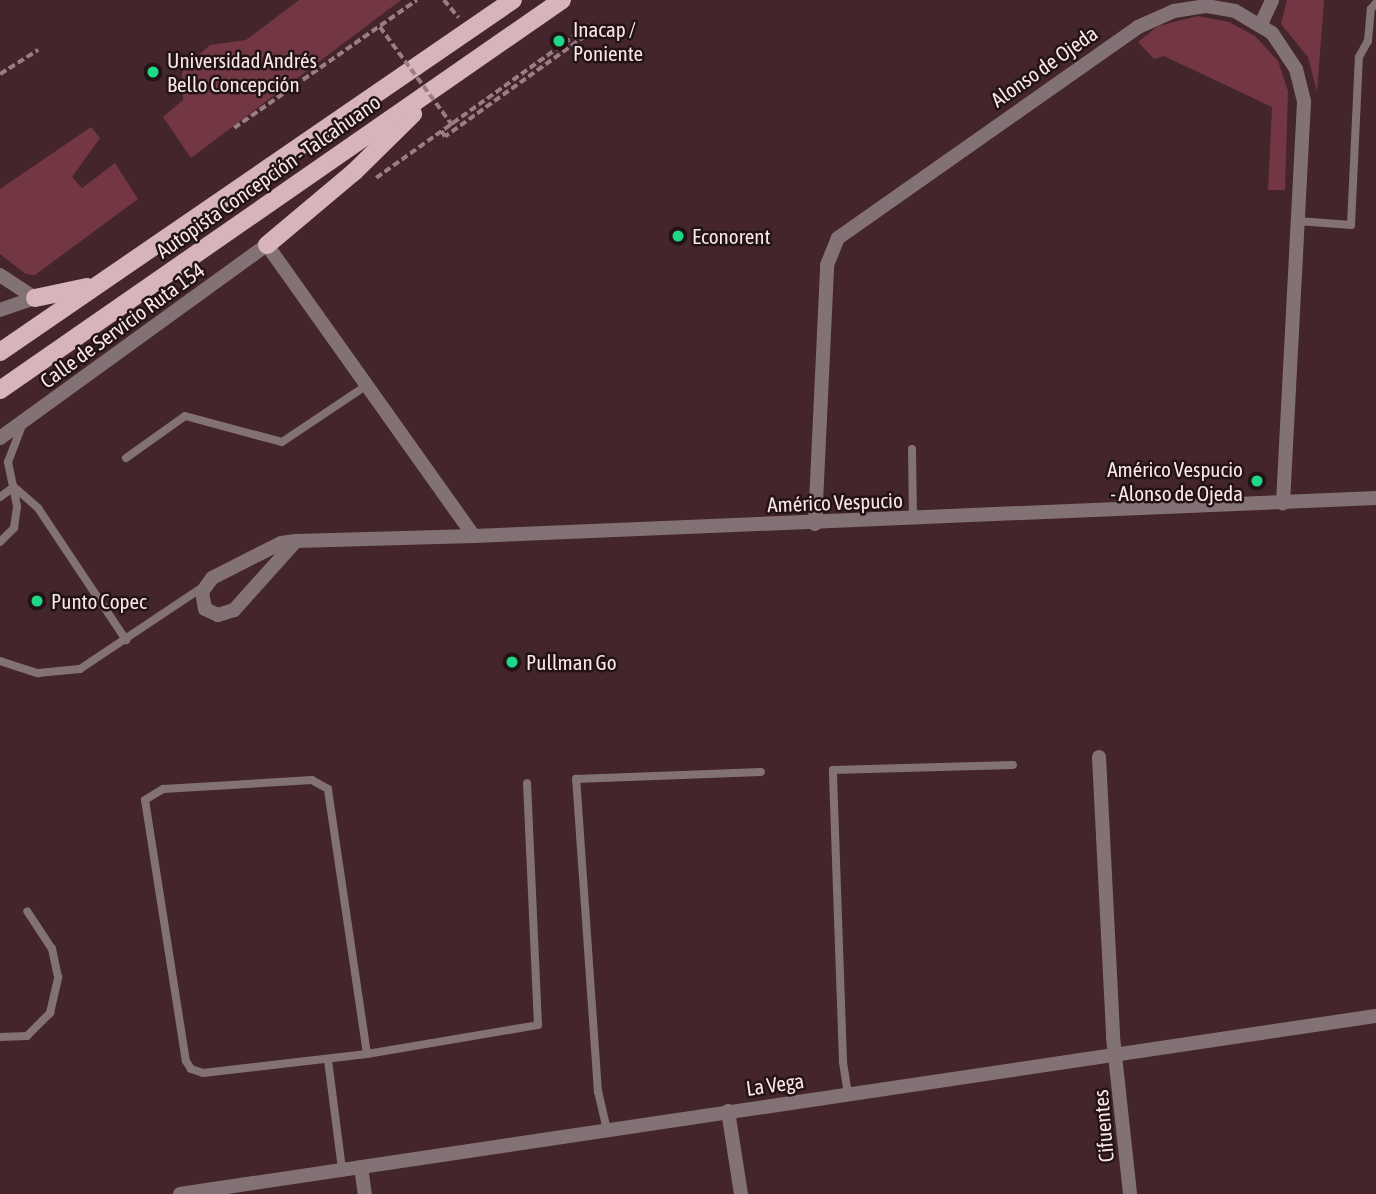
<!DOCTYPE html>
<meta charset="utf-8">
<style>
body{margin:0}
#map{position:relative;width:1376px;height:1194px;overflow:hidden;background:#44252b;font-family:"Asap Condensed",sans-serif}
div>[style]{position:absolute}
.green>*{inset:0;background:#733744}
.path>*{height:3.5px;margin-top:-1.75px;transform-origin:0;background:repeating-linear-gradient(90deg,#997f84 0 7px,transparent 0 10.5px)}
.service>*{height:8px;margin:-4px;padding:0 4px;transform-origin:4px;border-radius:4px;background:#837275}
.minor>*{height:14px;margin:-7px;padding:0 7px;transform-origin:7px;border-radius:7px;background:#837275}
.tertiary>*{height:14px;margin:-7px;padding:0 7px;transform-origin:7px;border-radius:7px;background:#837275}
.primary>*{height:18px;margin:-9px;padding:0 9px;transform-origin:9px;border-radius:9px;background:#d7b4ba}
.path-bridge>*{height:3.5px;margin-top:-1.75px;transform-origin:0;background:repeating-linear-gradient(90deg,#997f84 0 7px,transparent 0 10.5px)}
.dots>*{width:19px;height:19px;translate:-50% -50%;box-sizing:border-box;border:4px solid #211316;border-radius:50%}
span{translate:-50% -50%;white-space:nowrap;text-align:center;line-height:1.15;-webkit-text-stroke:5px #211316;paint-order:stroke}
.poi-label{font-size:21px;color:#fae5e8}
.left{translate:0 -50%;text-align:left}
.right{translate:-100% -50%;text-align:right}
.street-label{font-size:21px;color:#fae5e8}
</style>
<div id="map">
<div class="green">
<i style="clip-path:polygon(299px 0,401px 0,191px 158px,163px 117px,183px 100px,182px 72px,187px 65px,210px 45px,246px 40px)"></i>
<i style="clip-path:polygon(1287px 0,1324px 0,1317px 92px,1308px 57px,1281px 24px)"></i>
<i style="clip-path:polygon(1198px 16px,1229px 22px,1255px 36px,1278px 61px,1288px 91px,1285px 190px,1268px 190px,1272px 107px,1164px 56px,1154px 59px,1138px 42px,1158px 26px)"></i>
<i style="clip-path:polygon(91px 127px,100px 138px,72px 177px,82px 188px,115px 163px,138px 199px,35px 275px,26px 274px,0 254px,0 189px)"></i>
</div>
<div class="path">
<i style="left:444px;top:0;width:23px;rotate:50deg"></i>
<i style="left:0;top:74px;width:45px;rotate:-32.3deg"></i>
<i style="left:234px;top:128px;width:223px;rotate:-35deg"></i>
<i style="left:376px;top:178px;width:263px;rotate:-35.6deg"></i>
<i style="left:590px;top:25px;width:6px;rotate:51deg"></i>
<i style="left:594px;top:30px;width:183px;rotate:144.3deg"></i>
<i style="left:445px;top:137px;width:7px;rotate:-124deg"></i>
</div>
<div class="service">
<i style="left:1298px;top:221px;width:53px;rotate:4.3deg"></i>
<i style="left:1351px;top:225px;width:168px;rotate:-87.3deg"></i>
<i style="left:1359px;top:57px;width:18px;rotate:-61deg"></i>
<i style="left:1368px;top:41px;width:32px;rotate:-85deg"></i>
<i style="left:1371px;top:9px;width:8px;rotate:-50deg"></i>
<i style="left:912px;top:449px;width:71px;rotate:89.2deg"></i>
<i style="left:126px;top:458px;width:72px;rotate:-35.4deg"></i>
<i style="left:185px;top:416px;width:100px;rotate:15deg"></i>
<i style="left:282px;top:442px;width:102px;rotate:-33.8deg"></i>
<i style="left:14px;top:487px;width:32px;rotate:41deg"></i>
<i style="left:38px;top:508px;width:159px;rotate:56.3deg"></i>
<i style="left:0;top:497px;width:17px;rotate:-36deg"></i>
<i style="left:0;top:542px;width:20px;rotate:-45deg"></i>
<i style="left:14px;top:528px;width:22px;rotate:-82deg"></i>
<i style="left:17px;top:506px;width:45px;rotate:-101.6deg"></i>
<i style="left:8px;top:462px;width:39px;rotate:-69deg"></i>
<i style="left:0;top:661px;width:40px;rotate:18deg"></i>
<i style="left:38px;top:673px;width:42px;rotate:-5.4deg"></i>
<i style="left:80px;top:669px;width:148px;rotate:-33.7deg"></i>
<i style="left:0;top:1037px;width:27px;rotate:-2deg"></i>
<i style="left:27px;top:1036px;width:33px;rotate:-45deg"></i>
<i style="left:50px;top:1013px;width:37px;rotate:-77deg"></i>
<i style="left:58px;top:977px;width:29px;rotate:-102deg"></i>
<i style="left:52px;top:949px;width:45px;rotate:-123.3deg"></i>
<i style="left:367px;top:1054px;width:268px;rotate:-98.4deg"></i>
<i style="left:328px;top:789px;width:18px;rotate:-151deg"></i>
<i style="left:312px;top:780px;width:149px;rotate:176.5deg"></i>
<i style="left:163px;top:789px;width:21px;rotate:149deg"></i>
<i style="left:145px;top:800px;width:264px;rotate:81.1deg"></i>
<i style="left:186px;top:1061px;width:9px;rotate:58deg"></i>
<i style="left:191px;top:1069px;width:13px;rotate:18deg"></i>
<i style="left:203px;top:1073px;width:165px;rotate:-6.6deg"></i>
<i style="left:367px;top:1054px;width:173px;rotate:-9.6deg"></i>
<i style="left:538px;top:1025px;width:242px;rotate:-92.6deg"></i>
<i style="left:328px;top:1060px;width:111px;rotate:82.7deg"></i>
<i style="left:848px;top:1094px;width:33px;rotate:-99deg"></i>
<i style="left:843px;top:1061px;width:291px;rotate:-92deg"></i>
<i style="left:833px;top:770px;width:180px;rotate:-1.6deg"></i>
<i style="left:607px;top:1130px;width:39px;rotate:-103deg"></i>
<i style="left:598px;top:1092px;width:314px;rotate:-94deg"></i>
<i style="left:576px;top:779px;width:185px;rotate:-2.2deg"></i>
</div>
<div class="minor">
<i style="left:1261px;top:24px;width:26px;rotate:-65deg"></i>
<i style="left:0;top:310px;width:37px;rotate:-19deg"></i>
<i style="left:0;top:438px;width:329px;rotate:-35.9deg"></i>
<i style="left:815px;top:524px;width:259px;rotate:-87.3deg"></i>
<i style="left:827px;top:265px;width:29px;rotate:-68deg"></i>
<i style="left:838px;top:238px;width:367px;rotate:-35.1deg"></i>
<i style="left:1138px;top:27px;width:39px;rotate:-24deg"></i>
<i style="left:1174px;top:11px;width:33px;rotate:-9deg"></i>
<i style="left:1207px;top:6px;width:28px;rotate:10deg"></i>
<i style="left:1235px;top:11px;width:43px;rotate:30.7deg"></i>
<i style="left:1272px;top:33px;width:43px;rotate:56.3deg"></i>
<i style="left:1296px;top:69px;width:34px;rotate:76deg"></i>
<i style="left:1304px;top:102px;width:402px;rotate:93deg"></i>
<i style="left:296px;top:541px;width:93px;rotate:131.9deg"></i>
<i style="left:234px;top:610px;width:17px;rotate:163deg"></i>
<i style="left:218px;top:615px;width:14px;rotate:-155deg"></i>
<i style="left:205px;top:609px;width:17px;rotate:-100deg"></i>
<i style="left:202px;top:592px;width:17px;rotate:-54deg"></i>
<i style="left:212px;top:578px;width:77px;rotate:-26.9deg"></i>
<i style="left:281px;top:543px;width:15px;rotate:-8deg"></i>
<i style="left:296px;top:541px;width:178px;rotate:-1.6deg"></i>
<i style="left:1099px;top:757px;width:280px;rotate:87.1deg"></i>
<i style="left:1113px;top:1037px;width:158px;rotate:83.8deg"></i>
<i style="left:728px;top:1111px;width:84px;rotate:81.1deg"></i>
<i style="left:361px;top:1167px;width:27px;rotate:82deg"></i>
<i style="left:180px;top:1194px;width:1209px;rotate:-8.47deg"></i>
</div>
<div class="tertiary">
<i style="left:267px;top:245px;width:357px;rotate:54.6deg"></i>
<i style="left:474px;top:536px;width:903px;rotate:-2.41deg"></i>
<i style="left:0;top:275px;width:42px;rotate:33.3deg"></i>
</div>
<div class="primary">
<i style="left:267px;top:245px;width:114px;rotate:-40deg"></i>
<i style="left:354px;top:172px;width:83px;rotate:-44.5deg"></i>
<i style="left:35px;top:298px;width:53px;rotate:-11.9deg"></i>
<i style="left:0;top:352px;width:622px;rotate:-34.46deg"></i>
<i style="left:0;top:390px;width:684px;rotate:-34.76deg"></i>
</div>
<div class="path-bridge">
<i style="left:380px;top:27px;width:128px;rotate:53.6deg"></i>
</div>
<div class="dots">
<i style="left:559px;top:41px;background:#1fd887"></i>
<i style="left:153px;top:72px;background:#1fd887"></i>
<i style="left:678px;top:236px;background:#1fd887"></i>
<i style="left:1257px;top:481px;background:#1fd887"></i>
<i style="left:37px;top:601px;background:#1fd887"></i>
<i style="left:512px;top:662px;background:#1fd887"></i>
</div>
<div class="poi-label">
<span class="left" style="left:573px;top:41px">Inacap /<br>Poniente</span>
<span class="left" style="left:167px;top:72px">Universidad Andrés<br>Bello Concepción</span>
<span class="left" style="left:692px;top:236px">Econorent</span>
<span class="right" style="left:1243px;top:481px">Américo Vespucio<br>- Alonso de Ojeda</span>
<span class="left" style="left:51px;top:601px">Punto Copec</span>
<span class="left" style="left:526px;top:662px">Pullman Go</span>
</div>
<div class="street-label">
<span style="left:1044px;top:66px;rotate:-35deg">Alonso de Ojeda</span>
<span style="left:268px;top:176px;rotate:-35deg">Autopista Concepción - Talcahuano</span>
<span style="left:122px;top:325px;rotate:-36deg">Calle de Servicio Ruta 154</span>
<span style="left:835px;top:502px;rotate:-2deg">Américo Vespucio</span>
<span style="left:775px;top:1084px;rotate:-8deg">La Vega</span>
<span style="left:1103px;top:1126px;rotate:-95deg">Cifuentes</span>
</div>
</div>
